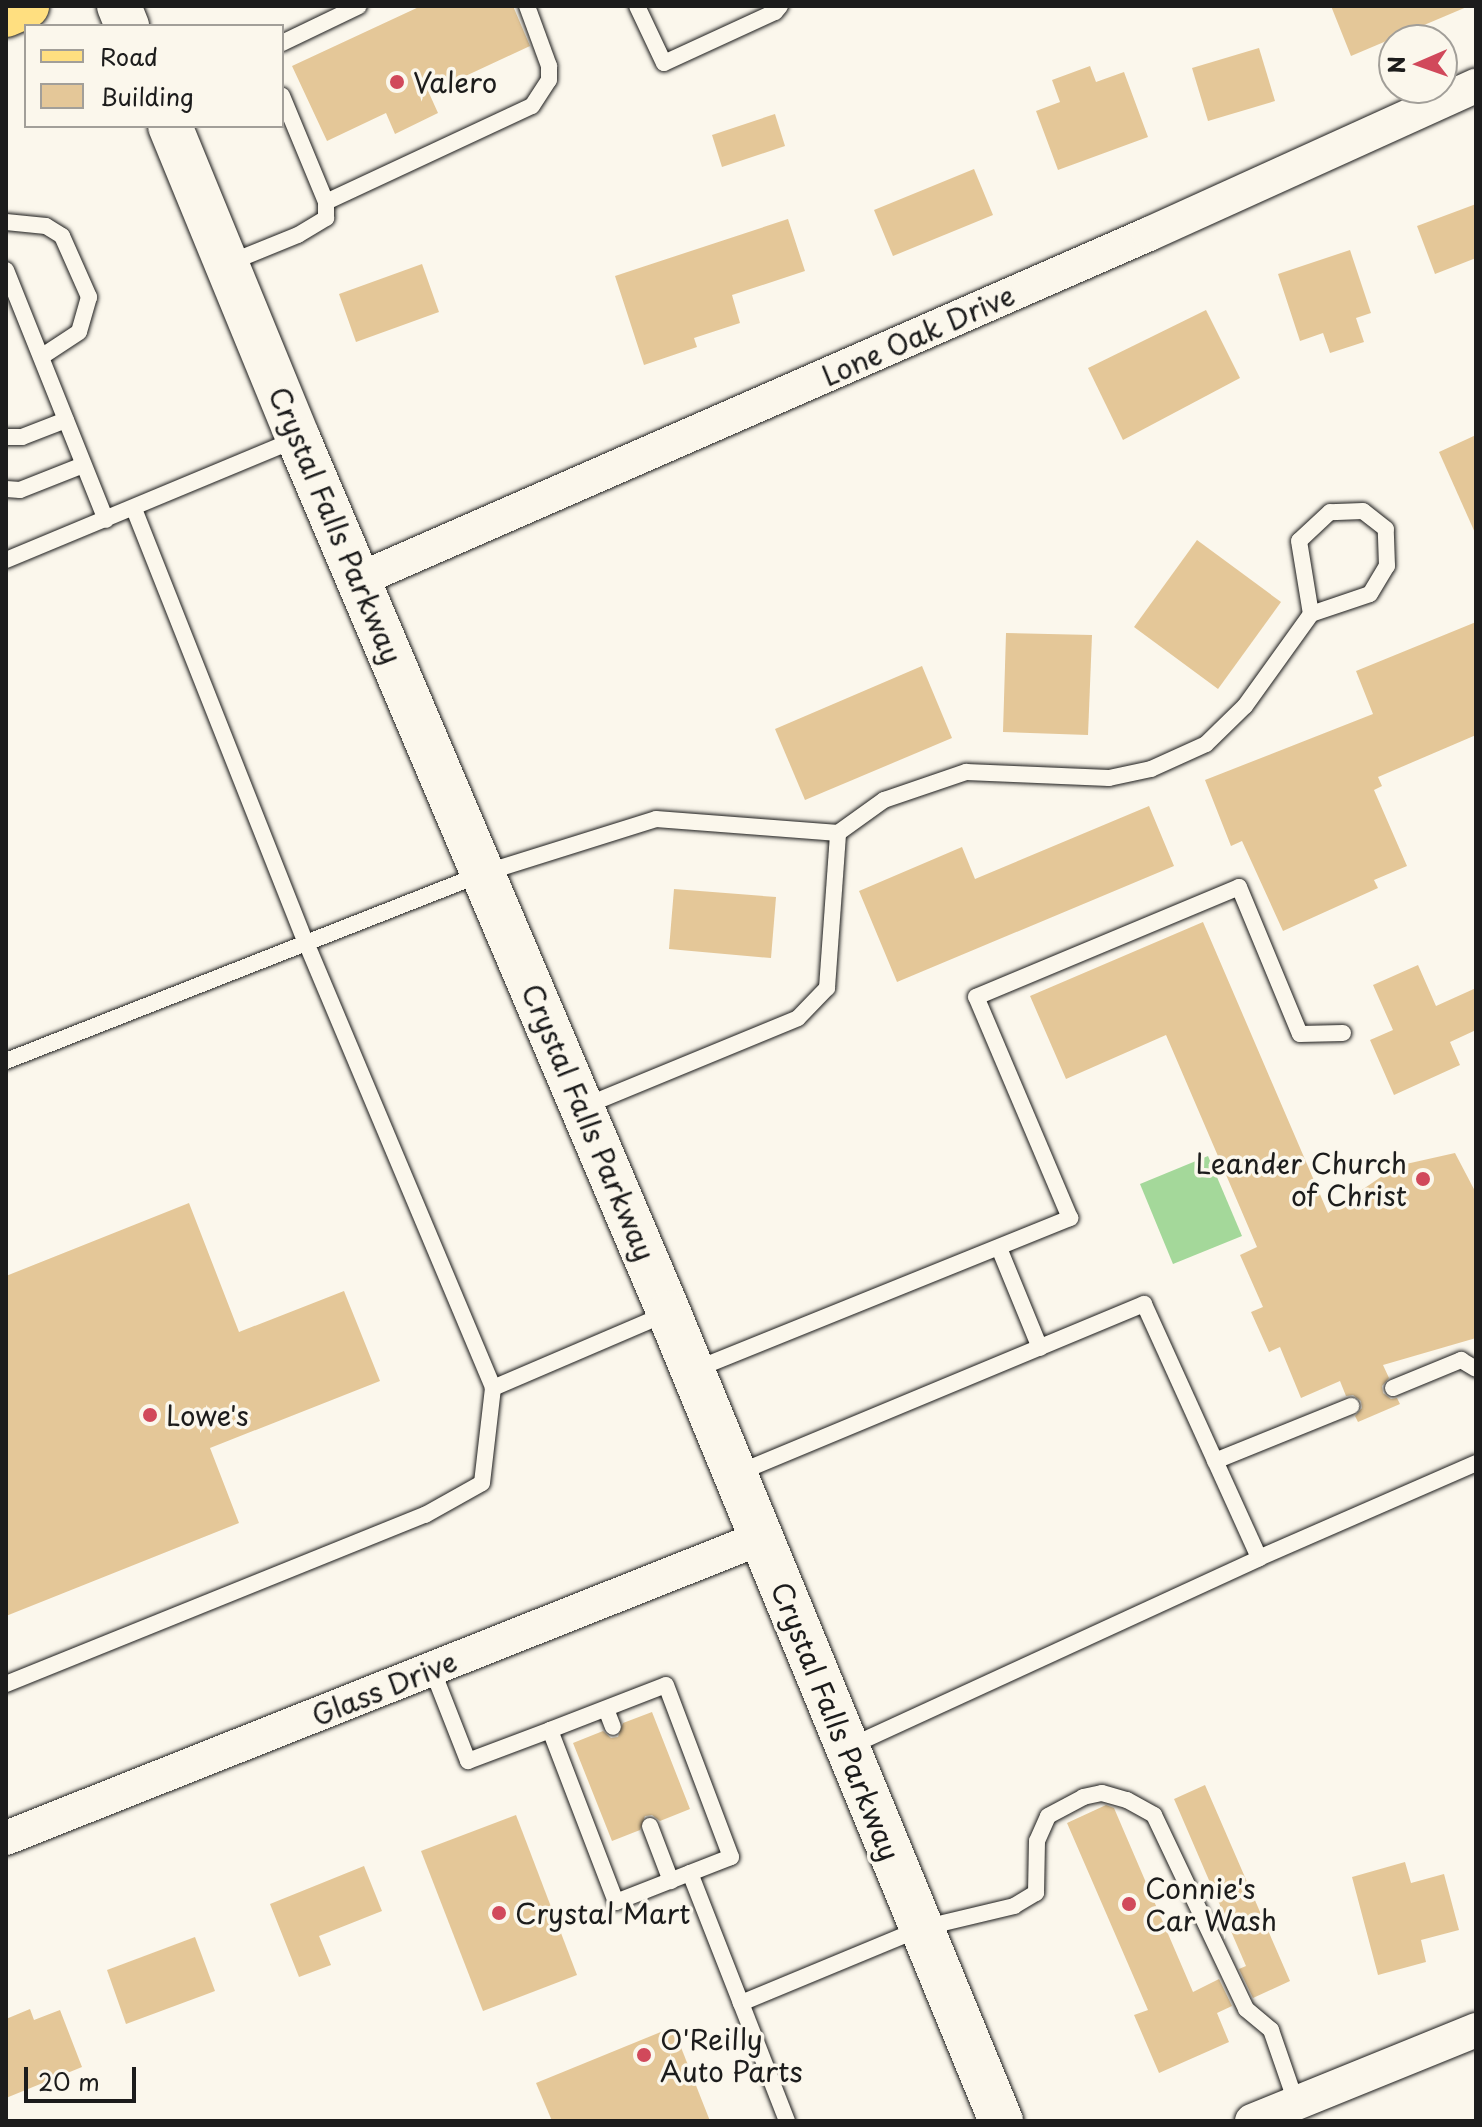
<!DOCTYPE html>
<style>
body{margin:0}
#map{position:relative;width:1482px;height:2127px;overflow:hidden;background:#fbf7ec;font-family:"Playpen Sans",sans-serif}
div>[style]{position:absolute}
.green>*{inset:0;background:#a4d89a}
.building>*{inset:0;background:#e4c798}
.roads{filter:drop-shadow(0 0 2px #1c1c1c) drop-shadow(0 0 2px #1c1c1c)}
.service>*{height:16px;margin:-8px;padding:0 8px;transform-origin:8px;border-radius:8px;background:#fbf7ec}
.minor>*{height:34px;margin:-17px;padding:0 17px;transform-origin:17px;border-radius:17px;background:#fbf7ec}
.secondary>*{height:44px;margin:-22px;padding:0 22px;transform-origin:22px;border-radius:22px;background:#fbf7ec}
.primary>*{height:44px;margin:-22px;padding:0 22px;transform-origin:22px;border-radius:22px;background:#ffdf80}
.dots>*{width:22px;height:22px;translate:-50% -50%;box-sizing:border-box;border:4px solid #fbf7ec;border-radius:50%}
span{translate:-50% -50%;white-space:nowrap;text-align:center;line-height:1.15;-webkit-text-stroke:7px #fbf7ec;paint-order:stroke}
.poi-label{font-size:28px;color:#1c1c1c}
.left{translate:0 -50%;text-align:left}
.right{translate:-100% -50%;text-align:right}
.street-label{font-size:28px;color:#1c1c1c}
.frame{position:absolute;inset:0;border:8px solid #1c1c1c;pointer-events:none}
.legend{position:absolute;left:24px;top:24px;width:260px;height:104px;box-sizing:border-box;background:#fbf7ec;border:2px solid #a29f99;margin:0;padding:10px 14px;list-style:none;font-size:24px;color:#1c1c1c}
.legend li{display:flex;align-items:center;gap:16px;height:40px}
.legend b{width:40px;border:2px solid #a29f99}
.north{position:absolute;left:1378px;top:24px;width:80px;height:80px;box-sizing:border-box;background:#fbf7ec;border:2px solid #a29f99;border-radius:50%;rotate:268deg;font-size:22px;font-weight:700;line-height:32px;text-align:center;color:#1c1c1c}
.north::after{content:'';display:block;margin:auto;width:28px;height:36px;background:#d1495b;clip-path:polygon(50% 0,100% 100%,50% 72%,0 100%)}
.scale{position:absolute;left:24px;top:2067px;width:112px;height:36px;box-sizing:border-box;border:4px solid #1c1c1c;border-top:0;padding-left:10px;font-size:24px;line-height:28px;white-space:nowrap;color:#1c1c1c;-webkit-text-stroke:6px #fbf7ec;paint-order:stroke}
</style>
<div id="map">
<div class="green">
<i style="clip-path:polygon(1208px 1156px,1242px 1236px,1173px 1264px,1140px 1184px)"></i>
</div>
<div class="building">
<i style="clip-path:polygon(421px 6px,513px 6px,530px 46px,429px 93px,438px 113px,395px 134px,386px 113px,327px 141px,292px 66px)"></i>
<i style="clip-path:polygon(1331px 6px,1469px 6px,1351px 56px)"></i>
<i style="clip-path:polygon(1259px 48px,1275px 101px,1208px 121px,1192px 68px)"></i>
<i style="clip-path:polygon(1090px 66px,1096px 82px,1124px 72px,1148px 137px,1058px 170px,1036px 111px,1060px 102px,1052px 80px)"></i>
<i style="clip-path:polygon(775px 114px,785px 146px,722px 167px,712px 135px)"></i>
<i style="clip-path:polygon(974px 169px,993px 215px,893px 256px,874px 210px)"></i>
<i style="clip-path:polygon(1476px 204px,1476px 258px,1435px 274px,1417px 226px)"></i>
<i style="clip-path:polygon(788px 219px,805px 271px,732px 295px,740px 323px,694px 338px,697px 347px,644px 365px,615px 276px)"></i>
<i style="clip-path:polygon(1350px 250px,1371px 313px,1356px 318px,1364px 342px,1330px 353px,1323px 333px,1300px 341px,1278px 274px)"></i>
<i style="clip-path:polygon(422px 264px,439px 312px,356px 342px,339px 294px)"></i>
<i style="clip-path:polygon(1206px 310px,1240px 378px,1123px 440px,1088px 368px)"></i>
<i style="clip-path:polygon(1476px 435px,1476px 535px,1439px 452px)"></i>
<i style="clip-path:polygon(1197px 540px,1281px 602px,1218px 689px,1134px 627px)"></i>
<i style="clip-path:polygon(1476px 622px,1476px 735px,1378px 777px,1382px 786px,1374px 790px,1407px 866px,1374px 880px,1378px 888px,1283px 931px,1242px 841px,1231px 846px,1205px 780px,1373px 714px,1356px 671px)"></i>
<i style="clip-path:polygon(1006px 633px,1092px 635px,1088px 735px,1003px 732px)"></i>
<i style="clip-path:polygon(922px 666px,952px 738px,805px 800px,775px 729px)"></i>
<i style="clip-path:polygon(1149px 806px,1174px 866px,897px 982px,859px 891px,962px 847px,975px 879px)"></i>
<i style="clip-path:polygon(674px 889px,776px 897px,771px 958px,669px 949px)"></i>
<i style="clip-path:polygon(1203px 922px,1328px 1213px,1397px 1166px,1455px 1153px,1476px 1193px,1476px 1338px,1383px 1365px,1389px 1378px,1382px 1386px,1383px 1393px,1391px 1399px,1397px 1398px,1400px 1404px,1358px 1422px,1355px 1416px,1362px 1408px,1361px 1401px,1353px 1395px,1346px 1396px,1340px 1381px,1301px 1398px,1280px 1347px,1269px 1352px,1251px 1312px,1263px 1307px,1240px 1255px,1257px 1247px,1166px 1035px,1066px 1079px,1030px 996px)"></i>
<i style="clip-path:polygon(1418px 965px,1436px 1006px,1476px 988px,1476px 1030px,1450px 1042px,1460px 1065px,1394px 1095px,1370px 1040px,1393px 1030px,1373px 985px)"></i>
<i style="clip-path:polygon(189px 1203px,239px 1332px,344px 1291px,380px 1381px,210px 1448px,239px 1523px,6px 1616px,6px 1276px)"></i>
<i style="clip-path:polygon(652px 1712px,690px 1809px,660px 1821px,652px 1815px,645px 1816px,640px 1830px,612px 1841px,573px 1743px,603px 1731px,611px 1738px,618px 1737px,623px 1723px)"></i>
<i style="clip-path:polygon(1205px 1785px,1290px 1981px,1253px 1998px,1239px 1969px,1246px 1966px,1174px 1799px)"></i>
<i style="clip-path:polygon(1106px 1805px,1114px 1808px,1193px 1992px,1219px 1979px,1232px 2006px,1217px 2013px,1229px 2042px,1159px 2073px,1134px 2015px,1148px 2010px,1067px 1823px)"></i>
<i style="clip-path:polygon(516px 1815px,577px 1975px,483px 2011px,421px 1851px)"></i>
<i style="clip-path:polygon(1405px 1862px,1411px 1883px,1444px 1874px,1459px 1930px,1421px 1940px,1426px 1962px,1378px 1975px,1352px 1877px)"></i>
<i style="clip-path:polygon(364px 1866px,382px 1911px,319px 1936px,331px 1965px,299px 1977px,270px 1904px)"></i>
<i style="clip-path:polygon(195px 1937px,215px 1991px,126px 2024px,107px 1970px)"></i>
<i style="clip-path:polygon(30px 2009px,34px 2020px,60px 2010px,82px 2067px,6px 2098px,6px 2019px)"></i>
<i style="clip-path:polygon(673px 2027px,710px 2121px,552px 2121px,536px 2083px)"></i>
</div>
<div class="roads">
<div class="service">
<i style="left:637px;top:6px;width:63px;rotate:64.7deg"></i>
<i style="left:664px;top:63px;width:122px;rotate:-24.7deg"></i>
<i style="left:775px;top:12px;width:8px;rotate:-50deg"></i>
<i style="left:282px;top:43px;width:85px;rotate:-25.7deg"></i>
<i style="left:326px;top:202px;width:227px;rotate:-25deg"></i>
<i style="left:532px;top:106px;width:31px;rotate:-57deg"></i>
<i style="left:549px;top:80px;width:14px;rotate:-90deg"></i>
<i style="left:549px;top:66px;width:64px;rotate:-110.1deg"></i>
<i style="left:6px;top:222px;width:40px;rotate:5.7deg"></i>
<i style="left:46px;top:226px;width:19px;rotate:32deg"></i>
<i style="left:62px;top:236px;width:67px;rotate:66.1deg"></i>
<i style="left:89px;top:297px;width:36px;rotate:106deg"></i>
<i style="left:79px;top:332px;width:45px;rotate:146.7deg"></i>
<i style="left:229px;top:263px;width:74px;rotate:-22.1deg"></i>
<i style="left:298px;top:235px;width:33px;rotate:-31deg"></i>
<i style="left:326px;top:218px;width:16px;rotate:-90deg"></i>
<i style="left:326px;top:202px;width:115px;rotate:-112.5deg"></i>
<i style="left:6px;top:270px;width:269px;rotate:68.2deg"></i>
<i style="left:6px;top:437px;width:16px"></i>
<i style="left:22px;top:437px;width:47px;rotate:-21.1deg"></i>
<i style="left:6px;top:489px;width:14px;rotate:4deg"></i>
<i style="left:20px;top:490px;width:68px;rotate:-21.6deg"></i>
<i style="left:134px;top:509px;width:464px;rotate:68.4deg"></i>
<i style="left:305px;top:940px;width:486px;rotate:67.2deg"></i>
<i style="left:6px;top:560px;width:314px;rotate:-22.6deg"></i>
<i style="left:6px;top:1061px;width:514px;rotate:-21.47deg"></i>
<i style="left:484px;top:873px;width:180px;rotate:-17.4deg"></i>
<i style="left:656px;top:819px;width:183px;rotate:4.4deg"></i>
<i style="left:838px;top:833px;width:57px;rotate:-35.7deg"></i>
<i style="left:884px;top:800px;width:87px;rotate:-18.9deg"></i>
<i style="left:966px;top:772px;width:143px;rotate:2.4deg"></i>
<i style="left:1109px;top:778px;width:43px;rotate:-12.1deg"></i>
<i style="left:1151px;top:769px;width:60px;rotate:-24.4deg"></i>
<i style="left:1206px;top:744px;width:54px;rotate:-44.3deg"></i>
<i style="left:1245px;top:706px;width:113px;rotate:-54.3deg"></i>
<i style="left:1311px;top:614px;width:62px;rotate:-18.7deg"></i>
<i style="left:1370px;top:594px;width:33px;rotate:-59deg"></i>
<i style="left:1387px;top:566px;width:37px;rotate:-92deg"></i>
<i style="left:1386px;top:529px;width:29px;rotate:-142deg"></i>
<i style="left:1363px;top:511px;width:33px;rotate:178deg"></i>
<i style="left:1330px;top:512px;width:42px;rotate:136.9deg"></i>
<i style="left:1299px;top:541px;width:74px;rotate:80.7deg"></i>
<i style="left:585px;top:1106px;width:230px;rotate:-22.4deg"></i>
<i style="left:798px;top:1018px;width:42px;rotate:-46deg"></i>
<i style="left:827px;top:988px;width:155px;rotate:-85.9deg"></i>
<i style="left:999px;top:1248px;width:108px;rotate:67.7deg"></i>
<i style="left:694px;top:1370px;width:406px;rotate:-22deg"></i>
<i style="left:1070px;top:1218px;width:240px;rotate:-113deg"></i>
<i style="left:976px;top:997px;width:285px;rotate:-22.7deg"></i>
<i style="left:1239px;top:887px;width:159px;rotate:67.5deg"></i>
<i style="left:1300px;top:1034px;width:43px;rotate:-1.3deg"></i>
<i style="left:1393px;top:1388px;width:74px;rotate:-22.4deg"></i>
<i style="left:1461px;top:1360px;width:17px;rotate:31deg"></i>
<i style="left:1215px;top:1461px;width:147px;rotate:-22deg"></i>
<i style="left:738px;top:1473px;width:440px;rotate:-22.6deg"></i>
<i style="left:1144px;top:1304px;width:279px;rotate:65.6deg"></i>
<i style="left:432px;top:1669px;width:99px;rotate:68.6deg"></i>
<i style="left:468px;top:1761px;width:88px;rotate:-20.7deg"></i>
<i style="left:550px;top:1730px;width:184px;rotate:69deg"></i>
<i style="left:616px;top:1902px;width:79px;rotate:-21.4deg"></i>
<i style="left:690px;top:1873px;width:140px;rotate:68.6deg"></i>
<i style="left:6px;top:1684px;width:452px;rotate:-22deg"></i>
<i style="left:425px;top:1515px;width:65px;rotate:-29.3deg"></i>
<i style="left:482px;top:1483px;width:96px;rotate:-83.4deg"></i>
<i style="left:493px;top:1388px;width:190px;rotate:-23.2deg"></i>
<i style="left:606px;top:1709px;width:19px;rotate:69deg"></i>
<i style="left:550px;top:1730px;width:124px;rotate:-21.2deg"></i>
<i style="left:666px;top:1685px;width:184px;rotate:69.3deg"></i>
<i style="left:731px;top:1857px;width:44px;rotate:158.7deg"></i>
<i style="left:849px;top:1747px;width:451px;rotate:-24.7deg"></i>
<i style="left:1259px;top:1558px;width:237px;rotate:-23.6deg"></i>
<i style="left:650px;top:1826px;width:59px;rotate:69.1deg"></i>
<i style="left:787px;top:2121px;width:127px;rotate:-111.3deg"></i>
<i style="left:741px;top:2003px;width:196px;rotate:-22.5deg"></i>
<i style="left:922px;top:1928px;width:95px;rotate:-13.4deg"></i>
<i style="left:1014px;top:1906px;width:26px;rotate:-31deg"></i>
<i style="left:1036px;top:1893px;width:52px;rotate:-88.9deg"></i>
<i style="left:1037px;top:1841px;width:27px;rotate:-66deg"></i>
<i style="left:1048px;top:1816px;width:40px;rotate:-28deg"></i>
<i style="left:1083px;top:1797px;width:19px;rotate:-12deg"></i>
<i style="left:1102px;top:1793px;width:26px;rotate:16deg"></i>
<i style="left:1127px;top:1800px;width:31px;rotate:29deg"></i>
<i style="left:1154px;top:1815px;width:215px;rotate:64.6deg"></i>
<i style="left:1246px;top:2009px;width:33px;rotate:40deg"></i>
<i style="left:1271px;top:2030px;width:76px;rotate:70.9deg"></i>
</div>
<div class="minor">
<i style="left:358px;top:580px;width:863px;rotate:-23.63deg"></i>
<i style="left:1149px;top:234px;width:359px;rotate:-24.4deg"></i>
<i style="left:6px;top:1838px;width:812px;rotate:-21.67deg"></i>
<i style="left:1252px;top:2121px;width:242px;rotate:-22.1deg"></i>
</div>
<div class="secondary">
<i style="left:119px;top:6px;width:22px;rotate:68deg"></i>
<i style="left:170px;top:126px;width:337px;rotate:67.7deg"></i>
<i style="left:298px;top:438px;width:950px;rotate:67.02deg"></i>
<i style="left:669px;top:1313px;width:874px;rotate:67.66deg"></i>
</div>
<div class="primary">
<i style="left:6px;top:15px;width:23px;rotate:-23deg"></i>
</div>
</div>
<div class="dots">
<i style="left:397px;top:82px;background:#d1495b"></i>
<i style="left:1423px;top:1179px;background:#d1495b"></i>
<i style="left:150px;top:1415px;background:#d1495b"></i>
<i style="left:1129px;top:1904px;background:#d1495b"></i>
<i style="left:499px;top:1913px;background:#d1495b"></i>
<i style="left:644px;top:2055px;background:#d1495b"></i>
</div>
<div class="poi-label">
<span class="left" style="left:413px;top:82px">Valero</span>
<span class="right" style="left:1407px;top:1179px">Leander Church<br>of Christ</span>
<span class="left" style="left:166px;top:1415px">Lowe's</span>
<span class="left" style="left:1145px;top:1904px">Connie's<br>Car Wash</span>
<span class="left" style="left:515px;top:1913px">Crystal Mart</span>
<span class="left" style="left:660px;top:2055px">O'Reilly<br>Auto Parts</span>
</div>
<div class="street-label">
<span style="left:918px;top:335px;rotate:-24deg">Lone Oak Drive</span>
<span style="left:336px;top:525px;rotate:67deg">Crystal Falls Parkway</span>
<span style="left:589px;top:1122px;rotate:67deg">Crystal Falls Parkway</span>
<span style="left:384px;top:1688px;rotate:-22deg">Glass Drive</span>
<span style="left:836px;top:1721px;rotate:68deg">Crystal Falls Parkway</span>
</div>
<div class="frame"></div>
<ul class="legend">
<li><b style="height:10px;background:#ffdf80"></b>Road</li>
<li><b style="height:22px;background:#e4c798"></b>Building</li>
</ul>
<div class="north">N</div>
<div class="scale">20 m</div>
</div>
